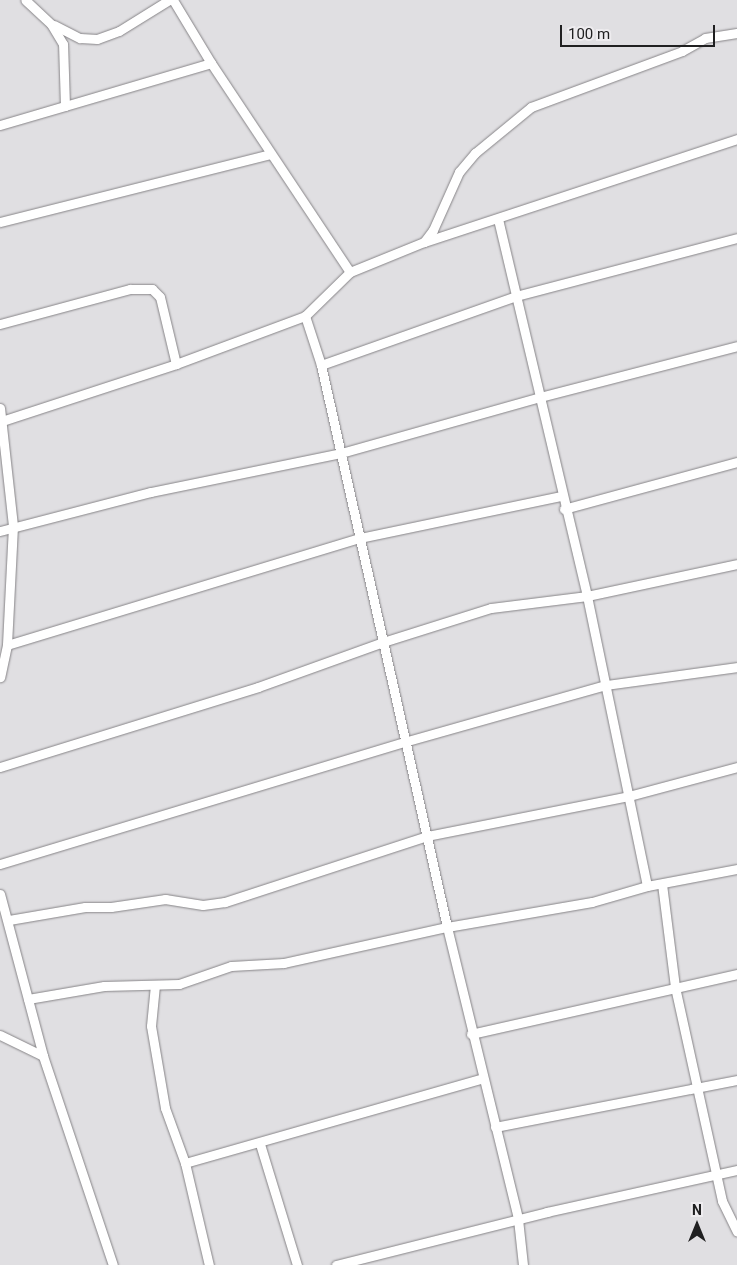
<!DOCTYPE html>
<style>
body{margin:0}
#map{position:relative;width:737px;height:1265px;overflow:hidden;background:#e0dfe2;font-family:Roboto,sans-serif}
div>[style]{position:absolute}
.roads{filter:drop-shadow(0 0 1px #868487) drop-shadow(0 0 1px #868487)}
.street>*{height:9px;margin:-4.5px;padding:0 4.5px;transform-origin:4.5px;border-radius:4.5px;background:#fff}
span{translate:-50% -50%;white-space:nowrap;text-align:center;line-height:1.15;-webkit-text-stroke:4px #eeecef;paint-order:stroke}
.north{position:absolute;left:672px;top:1200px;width:50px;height:50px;-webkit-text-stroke:4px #eeecef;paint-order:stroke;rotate:0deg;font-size:14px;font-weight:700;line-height:20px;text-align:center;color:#202021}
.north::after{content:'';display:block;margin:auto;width:18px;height:22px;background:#202021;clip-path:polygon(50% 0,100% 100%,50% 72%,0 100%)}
.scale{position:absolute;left:560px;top:25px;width:155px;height:22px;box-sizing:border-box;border:2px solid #202021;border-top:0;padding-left:6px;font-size:15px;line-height:18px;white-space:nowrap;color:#202021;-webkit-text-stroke:4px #eeecef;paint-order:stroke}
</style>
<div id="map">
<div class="roads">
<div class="street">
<i style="left:173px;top:0;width:74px;rotate:58.9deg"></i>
<i style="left:54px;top:25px;width:29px;rotate:27deg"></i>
<i style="left:80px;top:38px;width:17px;rotate:3deg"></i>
<i style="left:97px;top:39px;width:23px;rotate:-20deg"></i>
<i style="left:119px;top:31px;width:59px;rotate:-31.8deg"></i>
<i style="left:65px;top:106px;width:152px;rotate:-16.4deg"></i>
<i style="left:211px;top:63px;width:251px;rotate:56.4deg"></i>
<i style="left:0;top:125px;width:68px;rotate:-16.3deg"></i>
<i style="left:65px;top:106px;width:62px;rotate:-91.8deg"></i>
<i style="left:63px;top:44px;width:23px;rotate:-121deg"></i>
<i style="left:51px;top:24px;width:35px;rotate:-137deg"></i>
<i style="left:498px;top:219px;width:183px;rotate:76.7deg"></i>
<i style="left:540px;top:397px;width:203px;rotate:-14.5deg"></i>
<i style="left:0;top:222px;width:278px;rotate:-14.1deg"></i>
<i style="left:424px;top:242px;width:330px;rotate:-18.2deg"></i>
<i style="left:305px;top:316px;width:52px;rotate:71.9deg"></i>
<i style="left:321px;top:365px;width:576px;rotate:77.36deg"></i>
<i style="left:447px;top:927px;width:147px;rotate:-9.8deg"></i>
<i style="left:592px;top:902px;width:57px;rotate:-16.2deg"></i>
<i style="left:647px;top:886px;width:92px;rotate:-10.7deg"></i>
<i style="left:0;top:324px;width:135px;rotate:-15.1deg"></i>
<i style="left:130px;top:289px;width:22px"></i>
<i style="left:152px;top:289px;width:11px;rotate:45deg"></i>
<i style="left:160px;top:297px;width:69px;rotate:76.6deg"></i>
<i style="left:321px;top:365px;width:207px;rotate:-19.5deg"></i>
<i style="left:516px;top:296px;width:228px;rotate:-14.7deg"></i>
<i style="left:0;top:408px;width:119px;rotate:83.7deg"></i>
<i style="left:13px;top:526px;width:119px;rotate:92.9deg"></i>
<i style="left:7px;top:645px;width:33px;rotate:102deg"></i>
<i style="left:2px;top:421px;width:183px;rotate:-18.1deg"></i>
<i style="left:176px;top:364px;width:138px;rotate:-20.4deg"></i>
<i style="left:305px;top:316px;width:63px;rotate:-44.4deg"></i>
<i style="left:350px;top:272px;width:80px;rotate:-22.1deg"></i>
<i style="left:424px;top:242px;width:15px;rotate:-53deg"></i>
<i style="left:433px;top:230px;width:64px;rotate:-65.9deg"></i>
<i style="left:459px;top:172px;width:25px;rotate:-50deg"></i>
<i style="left:475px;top:153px;width:72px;rotate:-39.4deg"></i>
<i style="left:531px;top:107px;width:161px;rotate:-20.3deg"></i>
<i style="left:682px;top:51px;width:26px;rotate:-29deg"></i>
<i style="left:705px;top:38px;width:32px;rotate:-9deg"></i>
<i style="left:564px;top:509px;width:179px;rotate:-15.2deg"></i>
<i style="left:0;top:531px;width:156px;rotate:-14.5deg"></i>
<i style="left:151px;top:492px;width:194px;rotate:-11.6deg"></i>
<i style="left:341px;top:453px;width:207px;rotate:-15.7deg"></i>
<i style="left:540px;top:397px;width:204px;rotate:76.7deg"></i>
<i style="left:587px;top:596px;width:296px;rotate:78.3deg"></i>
<i style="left:7px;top:645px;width:369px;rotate:-16.9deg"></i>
<i style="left:360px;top:538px;width:205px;rotate:-11.8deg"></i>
<i style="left:0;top:767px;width:270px;rotate:-17.2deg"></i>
<i style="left:258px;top:687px;width:133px;rotate:-19.8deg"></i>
<i style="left:383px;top:642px;width:113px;rotate:-17.5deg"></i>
<i style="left:491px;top:608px;width:97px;rotate:-7.1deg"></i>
<i style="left:587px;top:596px;width:153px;rotate:-12deg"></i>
<i style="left:0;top:864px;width:422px;rotate:-16.8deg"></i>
<i style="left:404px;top:742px;width:210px;rotate:-15.8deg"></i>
<i style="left:606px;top:685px;width:132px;rotate:-7.8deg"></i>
<i style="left:662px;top:884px;width:104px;rotate:82.8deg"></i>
<i style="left:675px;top:987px;width:219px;rotate:77.6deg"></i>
<i style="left:722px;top:1201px;width:34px;rotate:64deg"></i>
<i style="left:0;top:894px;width:168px;rotate:75.1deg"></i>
<i style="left:43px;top:1056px;width:220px;rotate:71.5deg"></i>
<i style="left:9px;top:920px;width:77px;rotate:-9.7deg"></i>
<i style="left:85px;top:907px;width:26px"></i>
<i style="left:111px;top:907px;width:55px;rotate:-8.4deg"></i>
<i style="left:165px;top:899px;width:38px;rotate:9deg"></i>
<i style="left:203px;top:905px;width:22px;rotate:-8deg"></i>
<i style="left:225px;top:902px;width:213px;rotate:-18.1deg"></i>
<i style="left:427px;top:836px;width:206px;rotate:-11.2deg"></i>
<i style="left:629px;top:796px;width:112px;rotate:-15deg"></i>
<i style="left:155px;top:985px;width:41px;rotate:95.6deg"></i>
<i style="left:151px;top:1026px;width:83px;rotate:80.3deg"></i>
<i style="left:165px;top:1108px;width:59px;rotate:70deg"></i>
<i style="left:185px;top:1163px;width:105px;rotate:76.8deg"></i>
<i style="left:28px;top:999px;width:77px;rotate:-9.7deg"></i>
<i style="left:104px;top:986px;width:75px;rotate:-1.5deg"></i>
<i style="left:179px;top:984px;width:55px;rotate:-19.1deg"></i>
<i style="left:231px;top:966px;width:53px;rotate:-3.2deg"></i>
<i style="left:284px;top:963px;width:167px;rotate:-12.5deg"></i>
<i style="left:447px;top:927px;width:301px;rotate:76.3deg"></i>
<i style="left:518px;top:1219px;width:46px;rotate:83.8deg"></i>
<i style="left:471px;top:1034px;width:273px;rotate:-12.7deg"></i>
<i style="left:0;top:1035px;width:48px;rotate:26deg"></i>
<i style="left:495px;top:1127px;width:247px;rotate:-11deg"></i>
<i style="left:260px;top:1144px;width:127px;rotate:73deg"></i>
<i style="left:185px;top:1163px;width:310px;rotate:-15.9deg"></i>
<i style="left:336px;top:1265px;width:218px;rotate:-14.1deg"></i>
<i style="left:547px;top:1212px;width:195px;rotate:-12.5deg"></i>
</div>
</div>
<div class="north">N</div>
<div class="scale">100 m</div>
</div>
